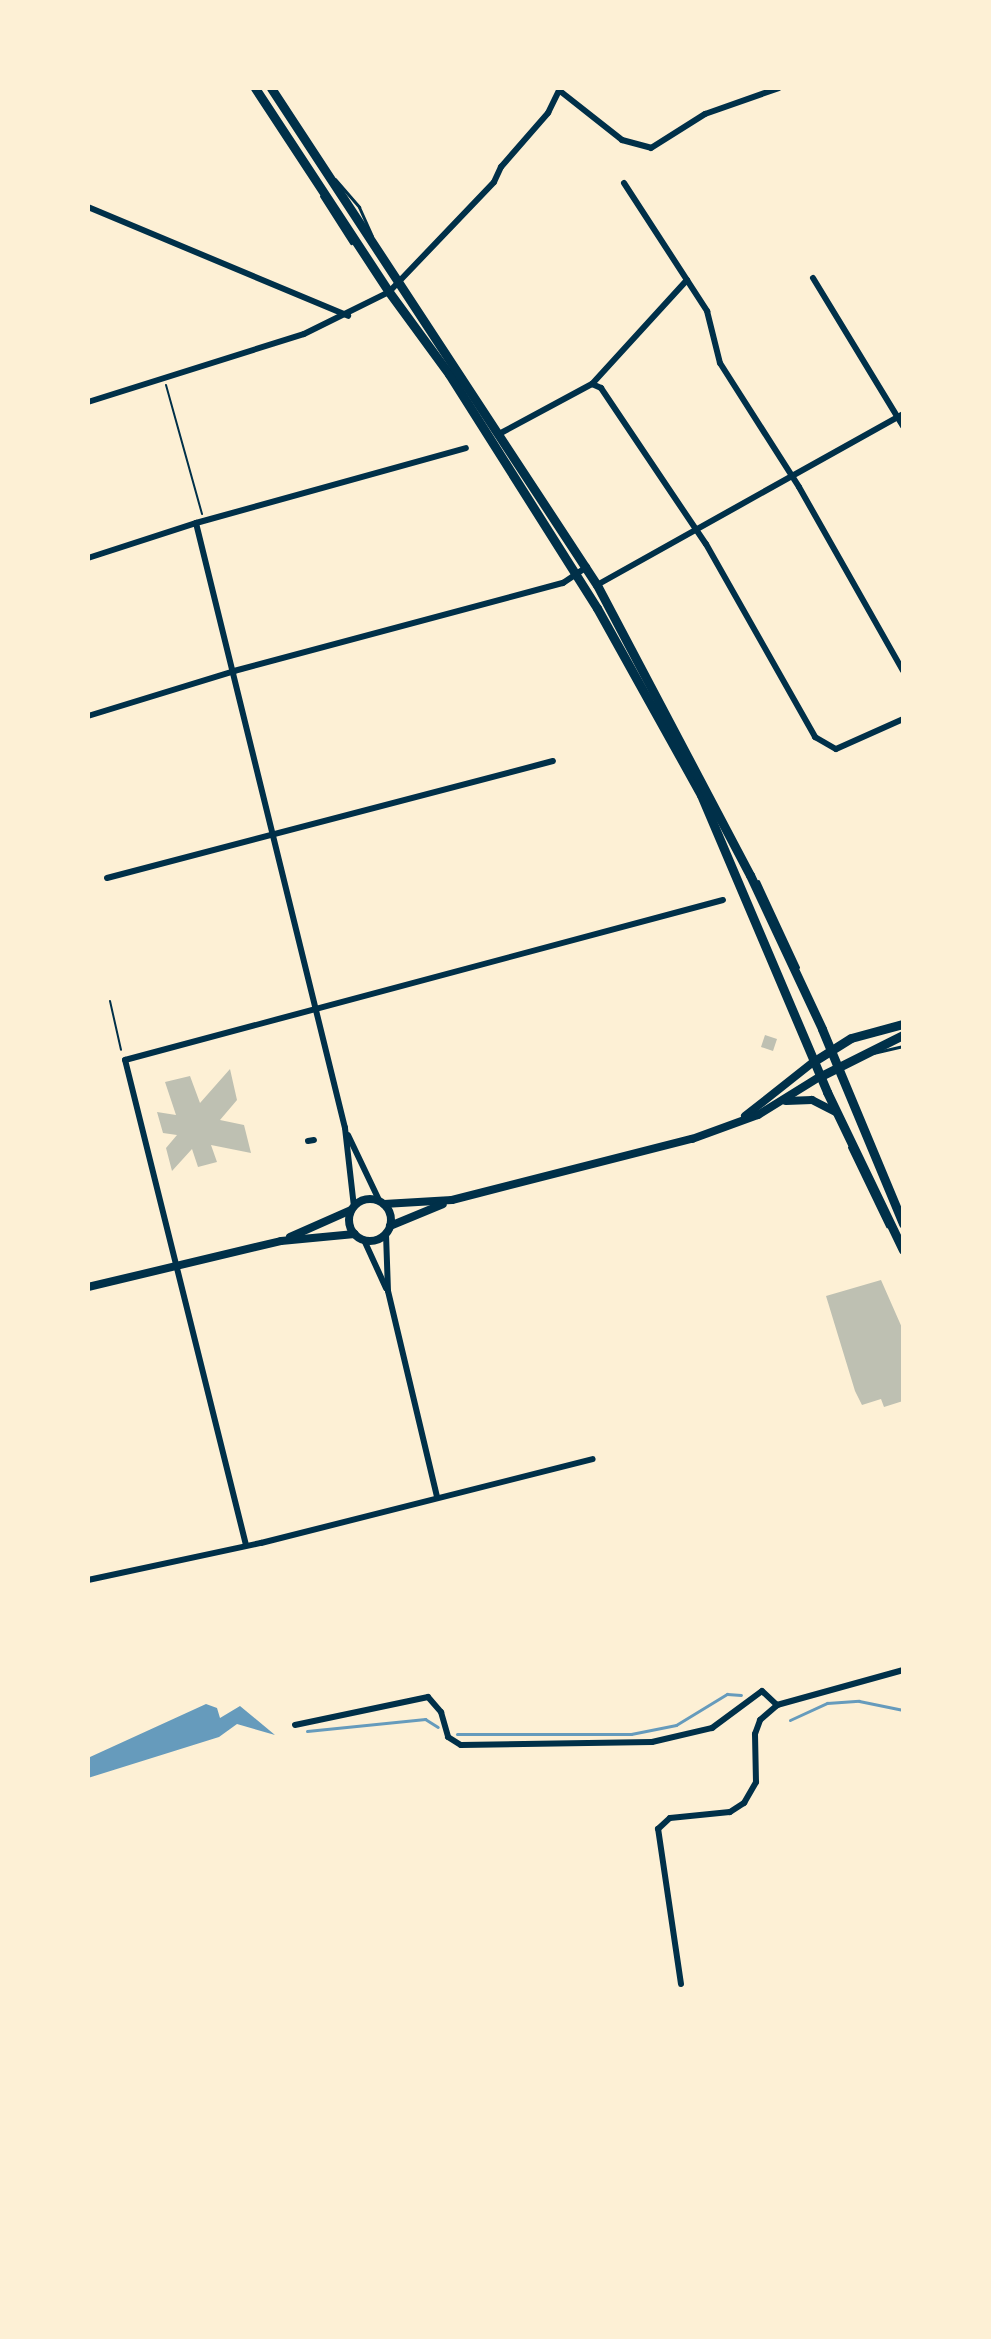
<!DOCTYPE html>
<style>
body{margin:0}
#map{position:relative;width:991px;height:2339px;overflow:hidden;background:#fdf0d5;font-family:"Times New Roman",serif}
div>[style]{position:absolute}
.water>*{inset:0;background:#669bbc}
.stream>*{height:3px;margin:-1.5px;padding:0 1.5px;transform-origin:1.5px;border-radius:1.5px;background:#669bbc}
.building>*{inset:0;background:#bec0b2}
.path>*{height:2px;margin:-1px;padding:0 1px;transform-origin:1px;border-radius:1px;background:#003049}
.service>*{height:3px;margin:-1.5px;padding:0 1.5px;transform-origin:1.5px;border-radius:1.5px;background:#003049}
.minor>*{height:6px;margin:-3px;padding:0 3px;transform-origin:3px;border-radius:3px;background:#003049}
.tertiary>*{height:8px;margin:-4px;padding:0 4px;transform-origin:4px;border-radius:4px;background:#003049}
.tertiary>.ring{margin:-4px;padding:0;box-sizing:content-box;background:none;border:8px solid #003049;border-radius:50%}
.secondary>*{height:9px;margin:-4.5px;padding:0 4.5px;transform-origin:4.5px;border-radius:4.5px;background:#003049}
span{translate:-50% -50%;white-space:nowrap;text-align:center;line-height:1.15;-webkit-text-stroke:6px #fdf0d5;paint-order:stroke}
.frame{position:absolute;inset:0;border:90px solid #fdf0d5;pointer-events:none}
</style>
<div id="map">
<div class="water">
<i style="clip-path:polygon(206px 1704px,217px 1708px,220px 1718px,240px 1706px,275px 1735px,237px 1724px,219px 1737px,88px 1778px,90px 1757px)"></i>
</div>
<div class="stream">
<i style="left:790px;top:1720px;width:41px;rotate:-24.7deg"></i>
<i style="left:827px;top:1703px;width:32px;rotate:-4deg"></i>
<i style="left:859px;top:1701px;width:45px;rotate:11.6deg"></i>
<i style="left:307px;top:1731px;width:119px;rotate:-5.8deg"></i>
<i style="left:425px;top:1719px;width:15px;rotate:32deg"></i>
<i style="left:457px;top:1734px;width:174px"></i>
<i style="left:631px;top:1734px;width:46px;rotate:-11.3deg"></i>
<i style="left:676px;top:1725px;width:60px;rotate:-31.3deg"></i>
<i style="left:727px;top:1694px;width:14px;rotate:4deg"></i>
</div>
<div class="building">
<i style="clip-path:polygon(765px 1035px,777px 1039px,773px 1051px,761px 1047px)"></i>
<i style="clip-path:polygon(230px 1069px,237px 1100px,220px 1120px,244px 1125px,251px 1153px,211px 1145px,217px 1162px,198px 1167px,192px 1149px,172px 1171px,166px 1148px,177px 1135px,163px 1133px,157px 1112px,176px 1115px,165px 1082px,190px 1076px,200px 1103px)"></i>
<i style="clip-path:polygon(881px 1280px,903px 1330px,903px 1401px,884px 1407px,881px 1399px,862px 1405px,855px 1391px,826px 1296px)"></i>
</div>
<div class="path">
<i style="left:166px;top:385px;width:134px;rotate:74.4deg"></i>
<i style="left:110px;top:1001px;width:50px;rotate:77.3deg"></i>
</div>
<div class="service">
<i style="left:335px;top:179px;width:37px;rotate:49deg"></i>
<i style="left:359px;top:207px;width:32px;rotate:66deg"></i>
<i style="left:321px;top:196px;width:56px;rotate:57.4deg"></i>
<i style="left:758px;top:881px;width:95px;rotate:65.1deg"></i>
<i style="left:873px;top:1053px;width:31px;rotate:-13deg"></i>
<i style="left:849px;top:1147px;width:88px;rotate:64.3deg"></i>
</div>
<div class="minor">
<i style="left:560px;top:91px;width:79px;rotate:38.3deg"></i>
<i style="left:622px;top:140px;width:30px;rotate:15deg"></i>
<i style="left:651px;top:148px;width:64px;rotate:-32.2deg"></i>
<i style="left:705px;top:114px;width:78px;rotate:-19.4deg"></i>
<i style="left:624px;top:183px;width:153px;rotate:57deg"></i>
<i style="left:707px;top:311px;width:54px;rotate:76deg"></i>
<i style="left:720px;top:363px;width:147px;rotate:57.5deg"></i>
<i style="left:799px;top:487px;width:211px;rotate:60.5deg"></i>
<i style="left:88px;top:207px;width:282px;rotate:22.7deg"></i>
<i style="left:813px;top:278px;width:173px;rotate:58.7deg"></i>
<i style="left:592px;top:384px;width:141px;rotate:-47.6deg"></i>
<i style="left:88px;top:402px;width:226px;rotate:-17.5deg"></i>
<i style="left:304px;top:334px;width:95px;rotate:-26.3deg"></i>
<i style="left:389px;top:292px;width:152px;rotate:-46.3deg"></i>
<i style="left:494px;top:182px;width:17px;rotate:-65deg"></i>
<i style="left:501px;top:167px;width:72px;rotate:-49deg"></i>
<i style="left:548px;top:113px;width:28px;rotate:-64deg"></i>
<i style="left:499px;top:434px;width:106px;rotate:-28.3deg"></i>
<i style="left:592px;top:384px;width:10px;rotate:24deg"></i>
<i style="left:601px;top:388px;width:188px;rotate:56.1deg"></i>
<i style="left:706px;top:544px;width:222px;rotate:60.5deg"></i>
<i style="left:815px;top:737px;width:24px;rotate:30deg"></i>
<i style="left:836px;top:749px;width:73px;rotate:-24.1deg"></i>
<i style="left:88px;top:558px;width:114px;rotate:-18deg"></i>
<i style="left:597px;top:585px;width:351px;rotate:-29.2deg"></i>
<i style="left:88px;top:716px;width:153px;rotate:-17.1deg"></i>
<i style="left:234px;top:671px;width:341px;rotate:-15deg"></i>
<i style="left:563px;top:583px;width:29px;rotate:-34deg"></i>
<i style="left:107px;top:878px;width:461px;rotate:-14.7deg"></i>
<i style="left:348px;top:1135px;width:72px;rotate:64.5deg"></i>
<i style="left:308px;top:1141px;width:6px;rotate:-9deg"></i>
<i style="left:354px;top:1207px;width:80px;rotate:-96.5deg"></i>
<i style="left:345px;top:1128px;width:623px;rotate:-103.84deg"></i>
<i style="left:196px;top:523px;width:280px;rotate:-15.5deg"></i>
<i style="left:386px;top:1234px;width:57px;rotate:88deg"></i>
<i style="left:388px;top:1291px;width:211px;rotate:76.6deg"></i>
<i style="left:364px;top:1240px;width:53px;rotate:65.4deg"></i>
<i style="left:246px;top:1545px;width:500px;rotate:-104deg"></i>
<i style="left:125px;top:1060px;width:619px;rotate:-14.98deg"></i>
<i style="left:88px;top:1580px;width:177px;rotate:-12.1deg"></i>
<i style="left:261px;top:1543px;width:342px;rotate:-14.2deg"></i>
<i style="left:295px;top:1725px;width:136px;rotate:-11.9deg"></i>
<i style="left:428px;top:1697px;width:20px;rotate:49deg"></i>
<i style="left:441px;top:1712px;width:26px;rotate:74deg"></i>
<i style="left:448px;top:1737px;width:15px;rotate:32deg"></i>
<i style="left:461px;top:1745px;width:191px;rotate:-0.9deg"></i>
<i style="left:652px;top:1742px;width:62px;rotate:-13.1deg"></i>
<i style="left:712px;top:1728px;width:62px;rotate:-36.5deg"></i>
<i style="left:762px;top:1691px;width:21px;rotate:43deg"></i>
<i style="left:777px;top:1705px;width:131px;rotate:-15.5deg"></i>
<i style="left:681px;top:1984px;width:157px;rotate:-98.4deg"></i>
<i style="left:658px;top:1829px;width:16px;rotate:-43deg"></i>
<i style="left:670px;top:1818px;width:60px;rotate:-5.7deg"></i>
<i style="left:730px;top:1812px;width:17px;rotate:-33deg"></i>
<i style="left:744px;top:1803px;width:24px;rotate:-60deg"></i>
<i style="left:756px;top:1782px;width:48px;rotate:-91.2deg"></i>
<i style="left:755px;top:1734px;width:15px;rotate:-70deg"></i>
<i style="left:760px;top:1720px;width:23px;rotate:-41deg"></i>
</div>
<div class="tertiary">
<i style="left:786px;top:1101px;width:26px;rotate:-2deg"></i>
<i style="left:812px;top:1100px;width:28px;rotate:27deg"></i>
<i style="left:745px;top:1116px;width:90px;rotate:-38.3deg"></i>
<i class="ring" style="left:349px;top:1199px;width:34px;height:34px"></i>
<i style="left:384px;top:1204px;width:68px;rotate:-3.4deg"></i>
<i style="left:452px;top:1200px;width:248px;rotate:-14.3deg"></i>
<i style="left:692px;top:1139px;width:70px;rotate:-20deg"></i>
<i style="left:758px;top:1115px;width:74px;rotate:-31.8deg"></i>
<i style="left:390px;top:1226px;width:57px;rotate:-22.5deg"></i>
<i style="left:290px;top:1237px;width:67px;rotate:-23.9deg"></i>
<i style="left:88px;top:1287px;width:198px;rotate:-13.4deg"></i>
<i style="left:281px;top:1241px;width:74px;rotate:-5.4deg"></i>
</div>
<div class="secondary">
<i style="left:255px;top:88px;width:244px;rotate:56.7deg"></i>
<i style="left:389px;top:292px;width:102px;rotate:53.8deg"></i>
<i style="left:449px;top:374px;width:277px;rotate:57.7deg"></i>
<i style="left:597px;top:608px;width:214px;rotate:60.9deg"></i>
<i style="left:701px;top:795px;width:323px;rotate:67deg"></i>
<i style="left:827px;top:1092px;width:175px;rotate:64.3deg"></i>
<i style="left:271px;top:88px;width:594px;rotate:56.74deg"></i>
<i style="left:597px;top:585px;width:328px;rotate:62.2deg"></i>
<i style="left:750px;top:875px;width:170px;rotate:64.9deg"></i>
<i style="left:822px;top:1029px;width:211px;rotate:67.4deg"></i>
<i style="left:816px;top:1060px;width:41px;rotate:-32.2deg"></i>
<i style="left:851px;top:1038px;width:54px;rotate:-15.1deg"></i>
<i style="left:821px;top:1076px;width:92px;rotate:-26.6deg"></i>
</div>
<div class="frame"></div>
</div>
